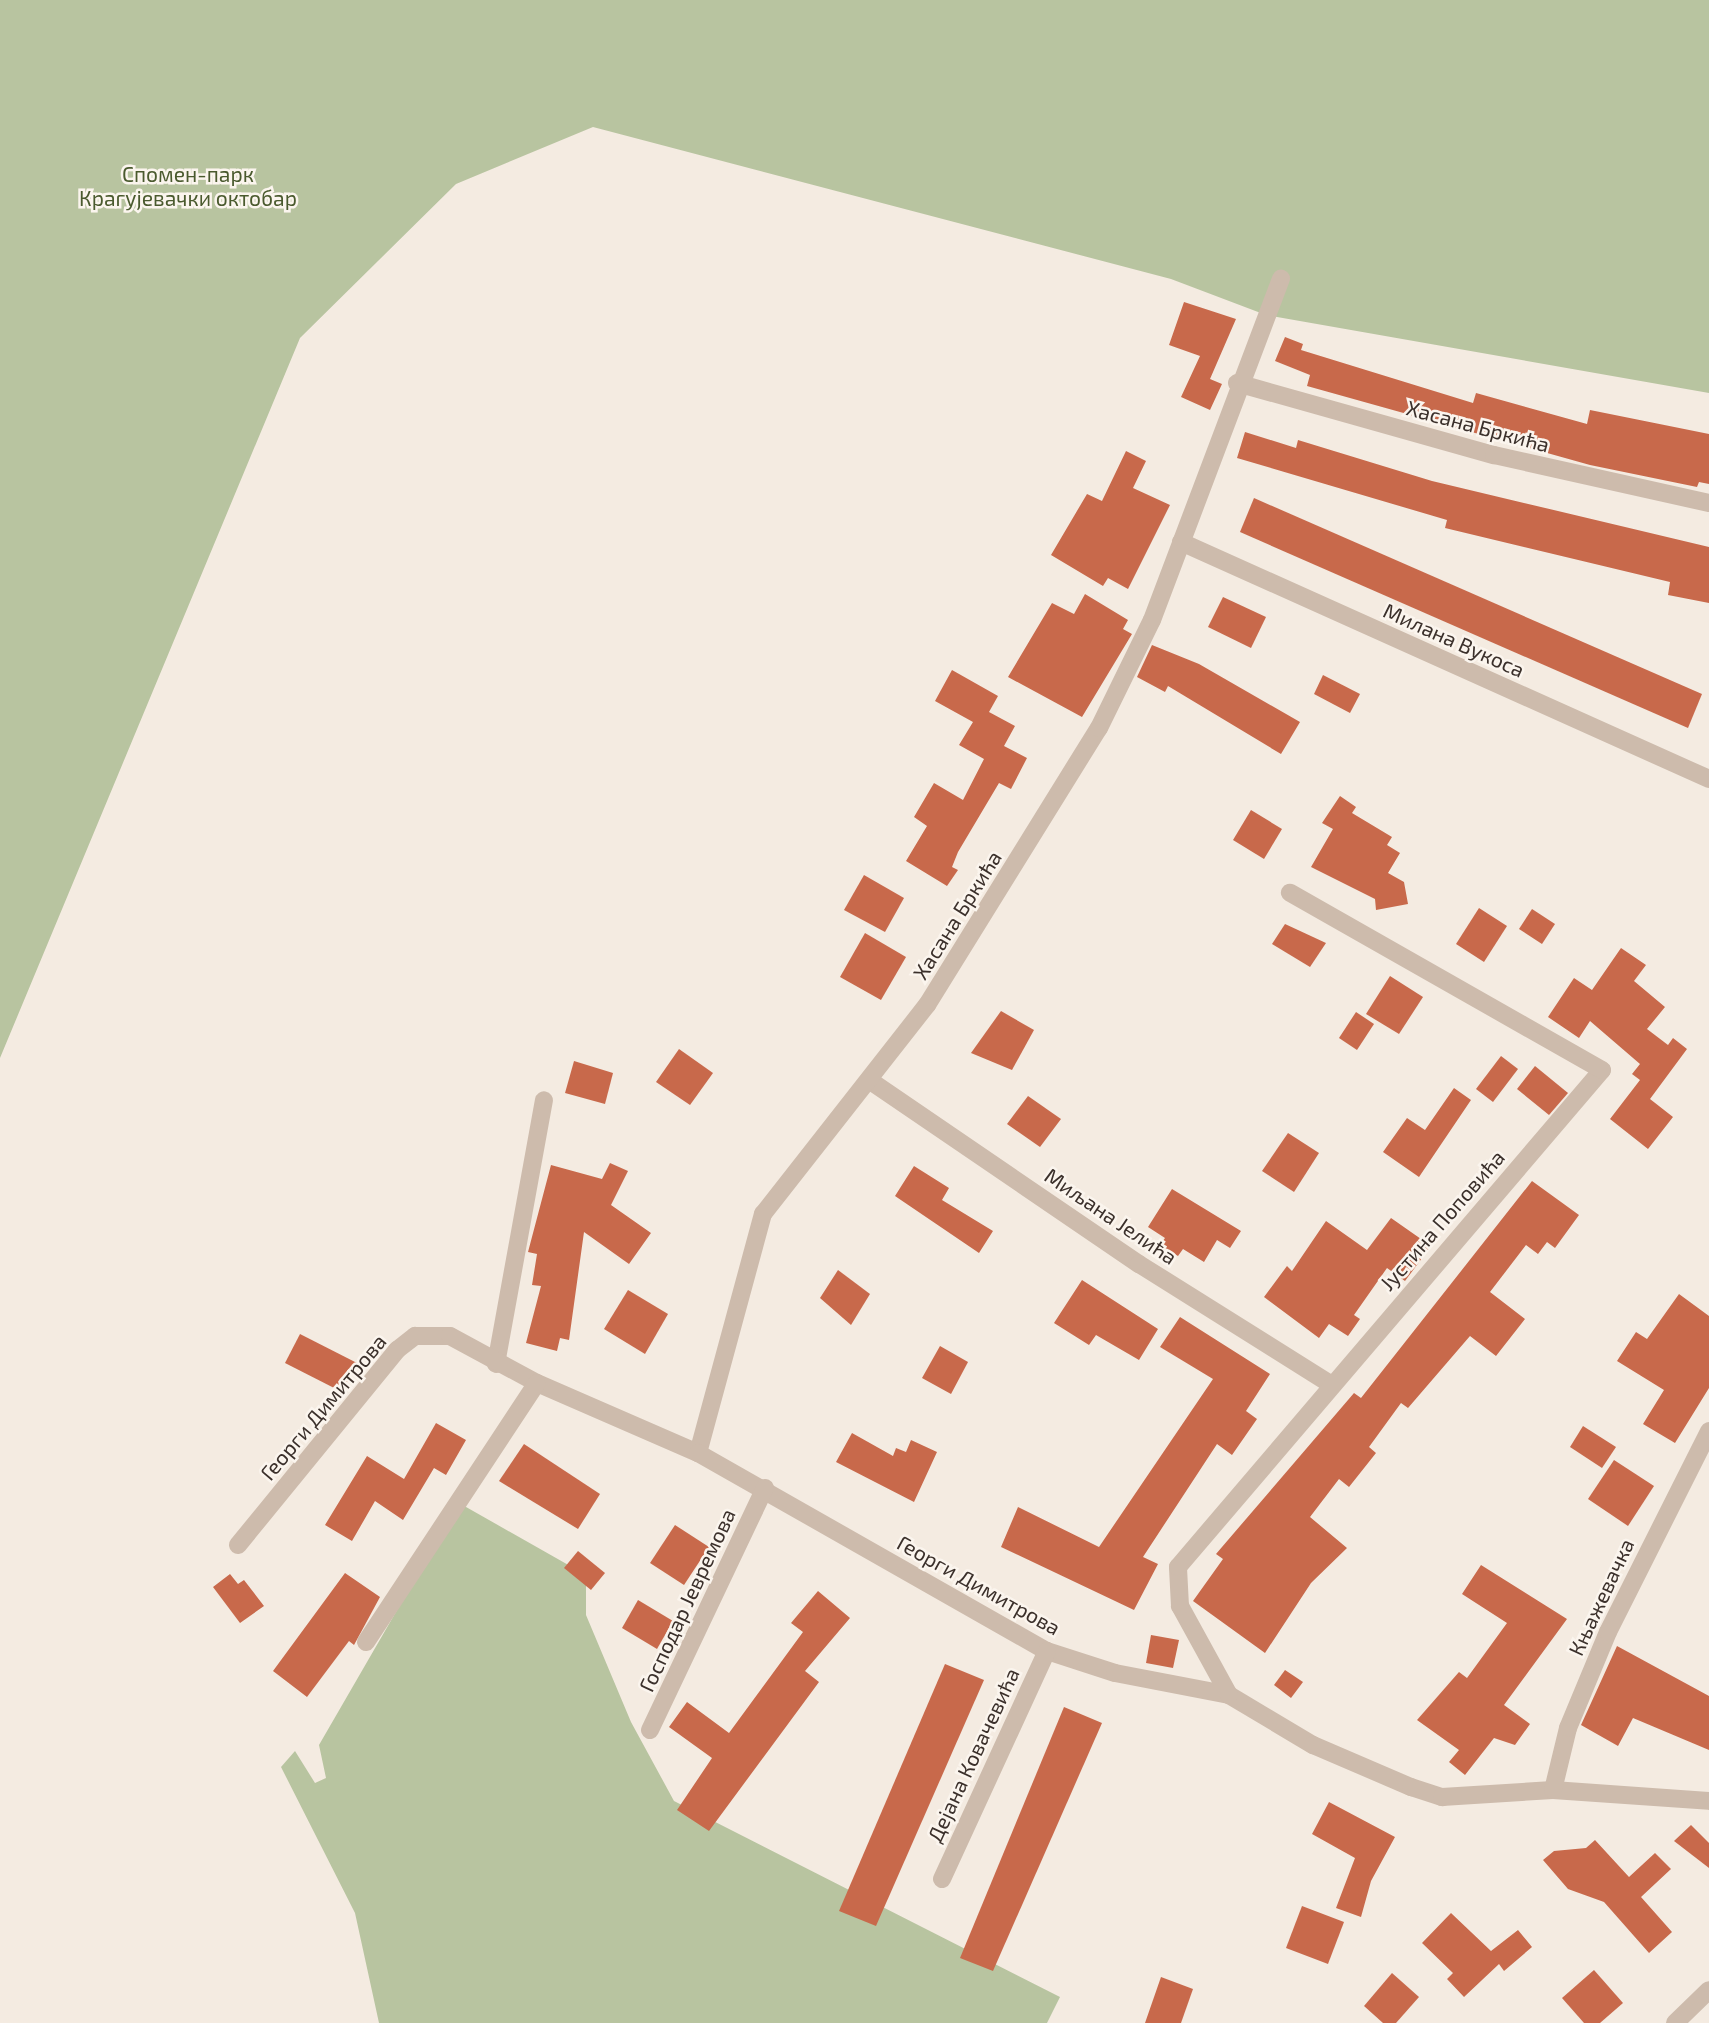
<!DOCTYPE html>
<meta charset="utf-8">
<style>
body{margin:0}
#map{position:relative;width:1709px;height:2023px;overflow:hidden;background:#f4ebe1;font-family:"Exo 2",sans-serif}
div>[style]{position:absolute}
.green>*{inset:0;background:#b8c4a0}
.building>*{inset:0;background:#c8694b}
.minor>*{height:18px;margin:-9px;padding:0 9px;transform-origin:9px;border-radius:9px;background:#cdbbac}
span{translate:-50% -50%;white-space:nowrap;text-align:center;line-height:1.15;-webkit-text-stroke:5px #fbf5ee;paint-order:stroke}
.park-label{font-size:21px;color:#4a5a2e}
.street-label{font-size:21px;color:#3b302b}
</style>
<div id="map">
<div class="green">
<i style="clip-path:polygon(0 0,1709px 0,1709px 393px,1266px 315px,1171px 279px,593px 127px,456px 184px,300px 338px,0 1058px)"></i>
<i style="clip-path:polygon(459px 1503px,586px 1575px,586px 1615px,631px 1722px,674px 1801px,1060px 1997px,1047px 2023px,379px 2023px,355px 1913px,281px 1767px,295px 1751px,315px 1783px,326px 1778px,319px 1745px)"></i>
</div>
<div class="building">
<i style="clip-path:polygon(1184px 302px,1236px 319px,1210px 379px,1222px 384px,1210px 410px,1181px 397px,1200px 356px,1169px 345px)"></i>
<i style="clip-path:polygon(1285px 337px,1303px 344px,1301px 350px,1473px 403px,1476px 393px,1587px 424px,1590px 410px,1709px 434px,1709px 484px,1699px 482px,1697px 487px,1590px 465px,1307px 386px,1310px 375px,1275px 361px)"></i>
<i style="clip-path:polygon(1245px 432px,1296px 448px,1298px 440px,1432px 481px,1709px 547px,1709px 603px,1668px 595px,1670px 582px,1445px 528px,1447px 520px,1237px 458px)"></i>
<i style="clip-path:polygon(1126px 451px,1146px 461px,1133px 488px,1170px 505px,1128px 589px,1108px 578px,1103px 586px,1051px 555px,1087px 494px,1102px 501px)"></i>
<i style="clip-path:polygon(1254px 498px,1702px 694px,1688px 728px,1240px 532px)"></i>
<i style="clip-path:polygon(1085px 594px,1128px 620px,1123px 629px,1132px 634px,1082px 717px,1008px 677px,1052px 603px,1074px 614px)"></i>
<i style="clip-path:polygon(1223px 597px,1266px 617px,1251px 648px,1208px 627px)"></i>
<i style="clip-path:polygon(1152px 645px,1199px 664px,1300px 722px,1281px 754px,1168px 686px,1165px 692px,1137px 677px)"></i>
<i style="clip-path:polygon(952px 670px,998px 696px,989px 712px,1015px 726px,1004px 746px,1027px 758px,1011px 789px,999px 783px,958px 852px,952px 867px,958px 870px,947px 886px,906px 861px,927px 826px,914px 817px,934px 783px,963px 800px,984px 759px,959px 745px,973px 722px,935px 701px)"></i>
<i style="clip-path:polygon(1323px 675px,1360px 694px,1350px 713px,1314px 694px)"></i>
<i style="clip-path:polygon(1340px 796px,1356px 807px,1352px 813px,1392px 837px,1387px 845px,1400px 853px,1388px 873px,1404px 882px,1408px 904px,1376px 910px,1375px 899px,1311px 867px,1333px 829px,1322px 823px)"></i>
<i style="clip-path:polygon(1251px 810px,1282px 829px,1264px 859px,1233px 840px)"></i>
<i style="clip-path:polygon(864px 875px,904px 898px,885px 932px,844px 910px)"></i>
<i style="clip-path:polygon(1479px 908px,1507px 926px,1484px 962px,1456px 944px)"></i>
<i style="clip-path:polygon(1532px 909px,1555px 924px,1542px 944px,1519px 929px)"></i>
<i style="clip-path:polygon(1285px 924px,1326px 943px,1310px 967px,1272px 944px)"></i>
<i style="clip-path:polygon(865px 933px,906px 957px,881px 1000px,840px 977px)"></i>
<i style="clip-path:polygon(1621px 948px,1646px 965px,1634px 981px,1665px 1007px,1647px 1029px,1668px 1045px,1673px 1038px,1687px 1049px,1650px 1099px,1673px 1117px,1648px 1149px,1610px 1119px,1640px 1080px,1632px 1074px,1640px 1064px,1590px 1021px,1579px 1038px,1548px 1017px,1574px 978px,1592px 990px)"></i>
<i style="clip-path:polygon(1390px 976px,1423px 997px,1399px 1034px,1366px 1014px)"></i>
<i style="clip-path:polygon(1001px 1011px,1034px 1030px,1012px 1070px,971px 1053px)"></i>
<i style="clip-path:polygon(1356px 1012px,1374px 1024px,1357px 1050px,1339px 1038px)"></i>
<i style="clip-path:polygon(679px 1049px,713px 1073px,690px 1105px,656px 1082px)"></i>
<i style="clip-path:polygon(1501px 1056px,1518px 1069px,1493px 1102px,1476px 1089px)"></i>
<i style="clip-path:polygon(574px 1061px,613px 1073px,605px 1104px,565px 1093px)"></i>
<i style="clip-path:polygon(1535px 1066px,1568px 1093px,1549px 1115px,1517px 1089px)"></i>
<i style="clip-path:polygon(1454px 1088px,1471px 1100px,1419px 1177px,1383px 1152px,1407px 1118px,1425px 1130px)"></i>
<i style="clip-path:polygon(1028px 1096px,1061px 1119px,1040px 1147px,1007px 1124px)"></i>
<i style="clip-path:polygon(1288px 1133px,1319px 1153px,1294px 1192px,1262px 1171px)"></i>
<i style="clip-path:polygon(610px 1163px,628px 1171px,611px 1205px,651px 1233px,629px 1264px,584px 1232px,569px 1340px,560px 1338px,557px 1351px,526px 1343px,541px 1286px,532px 1285px,537px 1254px,528px 1252px,551px 1165px,602px 1179px)"></i>
<i style="clip-path:polygon(914px 1166px,949px 1188px,942px 1200px,993px 1231px,979px 1253px,895px 1196px)"></i>
<i style="clip-path:polygon(1532px 1181px,1579px 1215px,1555px 1248px,1547px 1242px,1538px 1254px,1526px 1245px,1490px 1292px,1525px 1319px,1496px 1356px,1470px 1336px,1408px 1408px,1401px 1403px,1369px 1447px,1376px 1453px,1349px 1487px,1339px 1479px,1310px 1517px,1347px 1548px,1311px 1583px,1265px 1653px,1193px 1601px,1223px 1559px,1216px 1554px,1354px 1393px,1361px 1398px)"></i>
<i style="clip-path:polygon(1172px 1189px,1241px 1231px,1230px 1248px,1217px 1240px,1204px 1262px,1183px 1249px,1178px 1256px,1160px 1245px,1165px 1238px,1148px 1227px)"></i>
<i style="clip-path:polygon(1391px 1218px,1431px 1246px,1405px 1281px,1387px 1268px,1354px 1315px,1360px 1319px,1348px 1336px,1329px 1324px,1319px 1338px,1264px 1297px,1287px 1266px,1292px 1271px,1326px 1221px,1367px 1250px)"></i>
<i style="clip-path:polygon(838px 1270px,870px 1294px,851px 1325px,820px 1298px)"></i>
<i style="clip-path:polygon(1082px 1280px,1158px 1329px,1139px 1360px,1096px 1335px,1089px 1345px,1054px 1323px)"></i>
<i style="clip-path:polygon(628px 1290px,668px 1314px,645px 1354px,604px 1329px)"></i>
<i style="clip-path:polygon(1679px 1294px,1709px 1316px,1709px 1388px,1675px 1443px,1643px 1424px,1664px 1390px,1617px 1361px,1636px 1332px,1647px 1339px)"></i>
<i style="clip-path:polygon(1180px 1317px,1270px 1374px,1246px 1411px,1257px 1419px,1232px 1455px,1217px 1444px,1143px 1557px,1158px 1564px,1134px 1610px,1001px 1547px,1018px 1507px,1099px 1547px,1213px 1379px,1160px 1347px)"></i>
<i style="clip-path:polygon(300px 1334px,357px 1363px,342px 1392px,285px 1363px)"></i>
<i style="clip-path:polygon(940px 1346px,968px 1362px,951px 1394px,922px 1378px)"></i>
<i style="clip-path:polygon(436px 1423px,466px 1440px,446px 1475px,434px 1468px,403px 1520px,375px 1501px,352px 1541px,325px 1525px,367px 1456px,404px 1479px)"></i>
<i style="clip-path:polygon(1583px 1426px,1616px 1447px,1602px 1468px,1570px 1447px)"></i>
<i style="clip-path:polygon(852px 1433px,893px 1456px,896px 1448px,906px 1452px,911px 1440px,937px 1452px,914px 1502px,836px 1462px)"></i>
<i style="clip-path:polygon(524px 1444px,600px 1494px,578px 1529px,499px 1481px)"></i>
<i style="clip-path:polygon(1614px 1460px,1654px 1486px,1628px 1526px,1588px 1499px)"></i>
<i style="clip-path:polygon(675px 1525px,709px 1547px,684px 1585px,650px 1563px)"></i>
<i style="clip-path:polygon(578px 1551px,605px 1573px,591px 1590px,564px 1568px)"></i>
<i style="clip-path:polygon(1481px 1565px,1567px 1619px,1504px 1705px,1530px 1724px,1515px 1745px,1494px 1738px,1465px 1775px,1449px 1762px,1459px 1750px,1417px 1720px,1459px 1672px,1467px 1678px,1507px 1623px,1462px 1594px)"></i>
<i style="clip-path:polygon(345px 1573px,380px 1597px,354px 1645px,349px 1641px,307px 1697px,273px 1671px)"></i>
<i style="clip-path:polygon(230px 1574px,238px 1584px,244px 1580px,264px 1606px,240px 1623px,213px 1587px)"></i>
<i style="clip-path:polygon(818px 1591px,850px 1618px,805px 1671px,819px 1682px,709px 1831px,677px 1810px,712px 1758px,669px 1727px,687px 1702px,729px 1733px,803px 1632px,791px 1623px)"></i>
<i style="clip-path:polygon(638px 1600px,673px 1621px,657px 1649px,622px 1628px)"></i>
<i style="clip-path:polygon(1151px 1635px,1179px 1640px,1173px 1668px,1146px 1663px)"></i>
<i style="clip-path:polygon(1617px 1646px,1709px 1696px,1709px 1750px,1633px 1718px,1618px 1746px,1581px 1725px)"></i>
<i style="clip-path:polygon(945px 1664px,984px 1680px,876px 1926px,839px 1911px)"></i>
<i style="clip-path:polygon(1285px 1670px,1303px 1682px,1291px 1698px,1274px 1685px)"></i>
<i style="clip-path:polygon(1064px 1707px,1102px 1723px,993px 1971px,960px 1958px)"></i>
<i style="clip-path:polygon(1329px 1802px,1395px 1837px,1371px 1881px,1361px 1917px,1336px 1908px,1355px 1858px,1312px 1834px)"></i>
<i style="clip-path:polygon(1691px 1825px,1709px 1843px,1709px 1868px,1674px 1841px)"></i>
<i style="clip-path:polygon(1595px 1840px,1629px 1877px,1655px 1853px,1671px 1869px,1641px 1897px,1672px 1932px,1649px 1953px,1604px 1902px,1568px 1889px,1543px 1860px,1554px 1851px,1586px 1848px)"></i>
<i style="clip-path:polygon(1302px 1906px,1344px 1922px,1328px 1964px,1286px 1948px)"></i>
<i style="clip-path:polygon(1451px 1913px,1491px 1951px,1518px 1930px,1532px 1947px,1504px 1971px,1499px 1964px,1464px 1997px,1447px 1979px,1453px 1973px,1422px 1943px)"></i>
<i style="clip-path:polygon(1594px 1970px,1623px 2003px,1600px 2023px,1584px 2023px,1562px 1998px)"></i>
<i style="clip-path:polygon(1392px 1973px,1419px 1997px,1396px 2023px,1383px 2023px,1364px 2006px)"></i>
<i style="clip-path:polygon(1161px 1977px,1193px 1989px,1181px 2023px,1145px 2023px)"></i>
</div>
<div class="minor">
<i style="left:1237px;top:383px;width:267px;rotate:15.7deg"></i>
<i style="left:1494px;top:455px;width:220px;rotate:12.6deg"></i>
<i style="left:1181px;top:542px;width:579px;rotate:24.17deg"></i>
<i style="left:869px;top:1080px;width:327px;rotate:34.3deg"></i>
<i style="left:1139px;top:1264px;width:226px;rotate:32.1deg"></i>
<i style="left:496px;top:1364px;width:268px;rotate:-79.7deg"></i>
<i style="left:698px;top:1453px;width:248px;rotate:-74.8deg"></i>
<i style="left:763px;top:1214px;width:266px;rotate:-51.9deg"></i>
<i style="left:927px;top:1005px;width:326px;rotate:-58.2deg"></i>
<i style="left:1099px;top:728px;width:120px;rotate:-63.9deg"></i>
<i style="left:1152px;top:620px;width:365px;rotate:-69.3deg"></i>
<i style="left:238px;top:1545px;width:252px;rotate:-50.8deg"></i>
<i style="left:397px;top:1350px;width:23px;rotate:-38deg"></i>
<i style="left:415px;top:1336px;width:35px"></i>
<i style="left:450px;top:1336px;width:99px;rotate:28.4deg"></i>
<i style="left:537px;top:1383px;width:176px;rotate:23.5deg"></i>
<i style="left:698px;top:1453px;width:401px;rotate:29.6deg"></i>
<i style="left:1047px;top:1651px;width:71px;rotate:17.9deg"></i>
<i style="left:1115px;top:1673px;width:116px;rotate:10.9deg"></i>
<i style="left:1229px;top:1695px;width:98px;rotate:30.8deg"></i>
<i style="left:1313px;top:1745px;width:107px;rotate:23.2deg"></i>
<i style="left:1411px;top:1787px;width:33px;rotate:18deg"></i>
<i style="left:1442px;top:1797px;width:111px;rotate:-3.6deg"></i>
<i style="left:1553px;top:1790px;width:156px;rotate:4deg"></i>
<i style="left:366px;top:1642px;width:310px;rotate:-56.6deg"></i>
<i style="left:1229px;top:1695px;width:102px;rotate:-118.8deg"></i>
<i style="left:1180px;top:1606px;width:39px;rotate:-93deg"></i>
<i style="left:1178px;top:1567px;width:653px;rotate:-49.53deg"></i>
<i style="left:1602px;top:1070px;width:359px;rotate:-150.4deg"></i>
<i style="left:650px;top:1730px;width:268px;rotate:-64.6deg"></i>
<i style="left:1553px;top:1790px;width:64px;rotate:-76.4deg"></i>
<i style="left:1568px;top:1728px;width:104px;rotate:-67.4deg"></i>
<i style="left:1608px;top:1632px;width:225px;rotate:-63.3deg"></i>
<i style="left:942px;top:1879px;width:251px;rotate:-65.3deg"></i>
<i style="left:1675px;top:2023px;width:47px;rotate:-44.1deg"></i>
</div>
<div class="park-label">
<span style="left:188px;top:186px">Спомен-парк<br>Крагујевачки октобар</span>
</div>
<div class="street-label">
<span style="left:1478px;top:426px;rotate:15deg">Хасана Бркића</span>
<span style="left:1454px;top:640px;rotate:24deg">Милана Вукоса</span>
<span style="left:957px;top:915px;rotate:-58deg">Хасана Бркића</span>
<span style="left:1111px;top:1216px;rotate:34deg">Миљана Јелића</span>
<span style="left:1442px;top:1220px;rotate:-49deg">Јустина Поповића</span>
<span style="left:323px;top:1407px;rotate:-50deg">Георги Димитрова</span>
<span style="left:979px;top:1585px;rotate:29deg">Георги Димитрова</span>
<span style="left:1601px;top:1597px;rotate:-65deg">Књажевачка</span>
<span style="left:687px;top:1600px;rotate:-65deg">Господар Јевремова</span>
<span style="left:973px;top:1755px;rotate:-65deg">Дејана Ковачевића</span>
</div>
</div>
